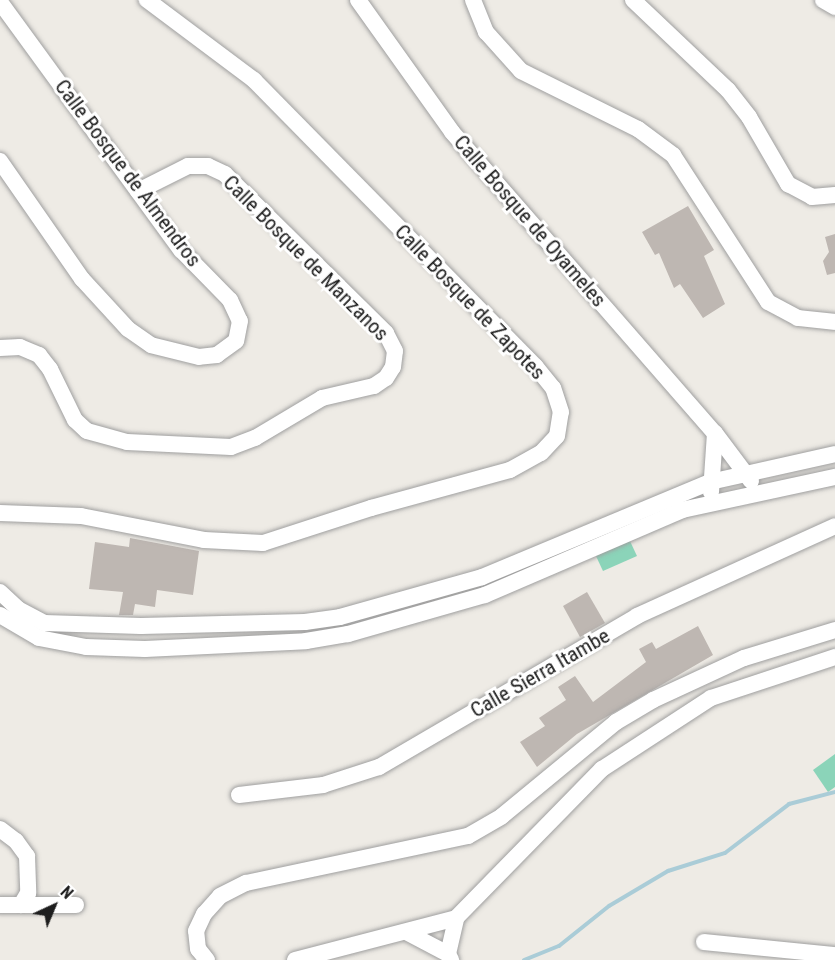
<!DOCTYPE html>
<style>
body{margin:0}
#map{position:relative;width:835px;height:960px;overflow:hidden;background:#eeebe5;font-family:"Roboto Condensed",sans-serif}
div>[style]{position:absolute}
.pitch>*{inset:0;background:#8bd4b9}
.stream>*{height:4px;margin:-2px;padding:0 2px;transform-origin:2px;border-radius:2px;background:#aaccd7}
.building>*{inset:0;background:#beb7b2}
.roads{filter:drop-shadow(0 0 2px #9f9f9f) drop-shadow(0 0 2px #9f9f9f)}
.minor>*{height:16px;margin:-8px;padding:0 8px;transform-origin:8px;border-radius:8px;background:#fff}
span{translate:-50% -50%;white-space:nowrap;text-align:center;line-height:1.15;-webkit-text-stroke:6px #fff;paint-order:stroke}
.street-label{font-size:21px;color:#1e1e1e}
.north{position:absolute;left:24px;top:876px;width:60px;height:60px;-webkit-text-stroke:4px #fff;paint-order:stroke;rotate:44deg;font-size:16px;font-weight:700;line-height:24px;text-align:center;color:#1e1e1e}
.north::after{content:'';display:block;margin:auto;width:21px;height:27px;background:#1e1e1e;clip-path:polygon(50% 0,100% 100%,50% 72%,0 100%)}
</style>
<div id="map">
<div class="pitch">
<i style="clip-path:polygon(629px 539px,637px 556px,603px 571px,595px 554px)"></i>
<i style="clip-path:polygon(835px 754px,835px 787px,828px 792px,813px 770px)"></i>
</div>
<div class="stream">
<i style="left:524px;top:960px;width:38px;rotate:-22deg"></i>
<i style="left:559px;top:946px;width:64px;rotate:-38.7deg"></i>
<i style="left:609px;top:906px;width:69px;rotate:-30.7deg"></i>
<i style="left:668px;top:871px;width:60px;rotate:-17.5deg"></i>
<i style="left:725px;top:853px;width:81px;rotate:-37.4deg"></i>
<i style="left:789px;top:804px;width:48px;rotate:-14.6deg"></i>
</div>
<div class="building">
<i style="clip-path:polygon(688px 206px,714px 250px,704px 256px,725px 304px,703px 318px,680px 284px,674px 288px,659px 253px,655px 255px,642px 232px)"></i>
<i style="clip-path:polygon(835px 234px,835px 273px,827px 275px,823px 261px,829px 252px,825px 237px)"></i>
<i style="clip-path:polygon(130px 538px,199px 551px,193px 595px,157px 590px,155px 607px,135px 604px,133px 615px,119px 615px,123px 592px,89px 589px,95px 542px,129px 547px)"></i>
<i style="clip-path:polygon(587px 592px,605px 623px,580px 637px,563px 606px)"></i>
<i style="clip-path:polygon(698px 626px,713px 655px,577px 734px,537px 767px,520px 742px,545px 726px,539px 718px,566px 700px,558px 687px,575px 676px,593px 702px,646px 662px,639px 649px,652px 642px,656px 649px)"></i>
</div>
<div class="roads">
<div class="minor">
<i style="left:358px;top:0;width:162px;rotate:54.5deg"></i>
<i style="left:452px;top:132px;width:400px;rotate:48.9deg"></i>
<i style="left:715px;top:433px;width:60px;rotate:53.1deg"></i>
<i style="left:473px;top:0;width:35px;rotate:68deg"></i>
<i style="left:486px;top:32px;width:52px;rotate:48.1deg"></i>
<i style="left:521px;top:71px;width:131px;rotate:26.4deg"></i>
<i style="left:638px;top:129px;width:44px;rotate:36.6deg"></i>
<i style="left:673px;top:155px;width:175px;rotate:57.1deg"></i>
<i style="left:768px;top:302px;width:34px;rotate:28deg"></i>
<i style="left:798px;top:318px;width:37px;rotate:6deg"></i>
<i style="left:633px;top:0;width:131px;rotate:43.5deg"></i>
<i style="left:728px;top:90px;width:34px;rotate:52deg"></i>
<i style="left:749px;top:117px;width:78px;rotate:59.8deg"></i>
<i style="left:788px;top:184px;width:27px;rotate:28deg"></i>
<i style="left:812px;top:197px;width:23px;rotate:-5deg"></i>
<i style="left:823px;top:0;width:14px;rotate:30deg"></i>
<i style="left:0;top:2px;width:307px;rotate:53.9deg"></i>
<i style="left:181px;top:250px;width:70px;rotate:45.6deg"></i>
<i style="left:230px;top:300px;width:23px;rotate:65deg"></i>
<i style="left:240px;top:321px;width:20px;rotate:101deg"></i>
<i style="left:236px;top:341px;width:24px;rotate:144deg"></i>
<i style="left:217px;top:355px;width:18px;rotate:174deg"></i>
<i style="left:199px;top:357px;width:49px;rotate:-166deg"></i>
<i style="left:151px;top:345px;width:28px;rotate:-145deg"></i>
<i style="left:128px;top:329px;width:68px;rotate:-132.6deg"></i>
<i style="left:82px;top:279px;width:144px;rotate:-124.8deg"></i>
<i style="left:0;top:348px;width:20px;rotate:-3deg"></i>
<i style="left:20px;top:347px;width:21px;rotate:23deg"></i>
<i style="left:39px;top:355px;width:18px;rotate:52deg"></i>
<i style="left:50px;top:369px;width:57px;rotate:63.9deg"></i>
<i style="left:75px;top:420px;width:16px;rotate:43deg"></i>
<i style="left:87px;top:431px;width:41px;rotate:15.4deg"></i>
<i style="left:127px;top:442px;width:104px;rotate:2.8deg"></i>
<i style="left:231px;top:447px;width:26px;rotate:-21deg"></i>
<i style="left:255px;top:438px;width:78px;rotate:-30.8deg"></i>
<i style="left:322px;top:398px;width:53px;rotate:-13deg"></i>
<i style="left:374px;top:386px;width:14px;rotate:-34deg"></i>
<i style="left:386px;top:378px;width:13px;rotate:-58deg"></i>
<i style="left:393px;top:367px;width:16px;rotate:-83deg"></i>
<i style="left:395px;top:351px;width:20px;rotate:-117deg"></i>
<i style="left:386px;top:333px;width:226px;rotate:-135.4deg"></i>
<i style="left:225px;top:174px;width:19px;rotate:-155deg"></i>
<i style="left:208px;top:166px;width:20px;rotate:180deg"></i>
<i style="left:188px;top:166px;width:56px;rotate:153.4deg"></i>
<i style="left:711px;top:492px;width:59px;rotate:-86.1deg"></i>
<i style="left:0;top:513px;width:81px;rotate:2.1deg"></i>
<i style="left:81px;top:516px;width:125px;rotate:11deg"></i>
<i style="left:204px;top:540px;width:59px;rotate:2.9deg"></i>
<i style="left:263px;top:543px;width:114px;rotate:-18deg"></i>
<i style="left:371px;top:508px;width:144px;rotate:-15.3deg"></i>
<i style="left:510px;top:470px;width:35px;rotate:-29deg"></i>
<i style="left:541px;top:453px;width:23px;rotate:-47deg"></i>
<i style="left:557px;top:436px;width:24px;rotate:-81deg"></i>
<i style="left:561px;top:412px;width:25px;rotate:-108deg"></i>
<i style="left:553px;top:388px;width:28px;rotate:-129deg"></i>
<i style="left:535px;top:366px;width:401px;rotate:-134.5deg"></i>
<i style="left:254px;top:80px;width:134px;rotate:-143.2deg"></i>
<i style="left:0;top:592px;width:25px;rotate:43deg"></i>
<i style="left:18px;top:609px;width:30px;rotate:28deg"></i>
<i style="left:44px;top:623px;width:97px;rotate:1.8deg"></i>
<i style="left:141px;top:626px;width:164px;rotate:-1.4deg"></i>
<i style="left:305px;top:622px;width:35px;rotate:-8deg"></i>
<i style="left:340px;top:617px;width:148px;rotate:-15.7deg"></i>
<i style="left:482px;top:577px;width:247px;rotate:-22.6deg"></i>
<i style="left:710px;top:482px;width:128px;rotate:-12.6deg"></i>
<i style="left:0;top:615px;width:45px;rotate:30.5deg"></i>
<i style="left:39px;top:638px;width:48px;rotate:10.8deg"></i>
<i style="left:86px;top:647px;width:59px;rotate:1.9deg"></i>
<i style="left:145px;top:649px;width:161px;rotate:-2.8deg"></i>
<i style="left:306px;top:641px;width:43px;rotate:-9.5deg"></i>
<i style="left:348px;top:634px;width:142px;rotate:-15.9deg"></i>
<i style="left:485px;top:595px;width:215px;rotate:-23.3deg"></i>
<i style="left:682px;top:510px;width:157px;rotate:-12.2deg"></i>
<i style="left:239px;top:795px;width:85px;rotate:-6.8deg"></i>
<i style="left:323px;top:785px;width:59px;rotate:-17.8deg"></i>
<i style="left:379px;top:767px;width:299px;rotate:-30.3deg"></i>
<i style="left:637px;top:616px;width:217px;rotate:-24.4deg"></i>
<i style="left:0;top:829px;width:20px;rotate:37deg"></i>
<i style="left:16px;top:841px;width:19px;rotate:54deg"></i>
<i style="left:27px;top:856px;width:37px;rotate:88deg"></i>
<i style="left:28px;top:893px;width:14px;rotate:120deg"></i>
<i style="left:0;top:905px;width:76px"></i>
<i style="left:408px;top:933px;width:45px;rotate:27.7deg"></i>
<i style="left:448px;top:954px;width:7px;rotate:63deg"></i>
<i style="left:704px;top:942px;width:132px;rotate:5.7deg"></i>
<i style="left:448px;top:954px;width:37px;rotate:-77deg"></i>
<i style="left:207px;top:960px;width:14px;rotate:-129deg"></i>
<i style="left:198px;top:949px;width:18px;rotate:-96deg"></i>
<i style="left:196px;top:931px;width:19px;rotate:-65deg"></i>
<i style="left:204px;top:914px;width:24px;rotate:-48deg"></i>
<i style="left:220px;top:896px;width:29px;rotate:-27deg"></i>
<i style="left:246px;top:883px;width:227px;rotate:-12deg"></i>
<i style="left:468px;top:836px;width:39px;rotate:-30deg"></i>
<i style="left:502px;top:816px;width:148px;rotate:-39.5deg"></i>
<i style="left:616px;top:722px;width:43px;rotate:-30.7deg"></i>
<i style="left:653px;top:700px;width:100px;rotate:-24.8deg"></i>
<i style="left:744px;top:658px;width:95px;rotate:-17.1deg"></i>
<i style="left:295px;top:960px;width:166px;rotate:-14.6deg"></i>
<i style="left:456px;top:918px;width:209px;rotate:-45.6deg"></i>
<i style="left:602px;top:769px;width:130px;rotate:-33.1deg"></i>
<i style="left:711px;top:698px;width:131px;rotate:-18.3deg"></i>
</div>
</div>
<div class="street-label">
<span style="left:128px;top:173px;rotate:53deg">Calle Bosque de Almendros</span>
<span style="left:530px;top:221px;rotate:49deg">Calle Bosque de Oyameles</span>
<span style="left:306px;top:258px;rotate:45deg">Calle Bosque de Manzanos</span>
<span style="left:470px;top:302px;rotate:46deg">Calle Bosque de Zapotes</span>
<span style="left:540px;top:673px;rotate:-30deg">Calle Sierra Itambe</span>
</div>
<div class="north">N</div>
</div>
